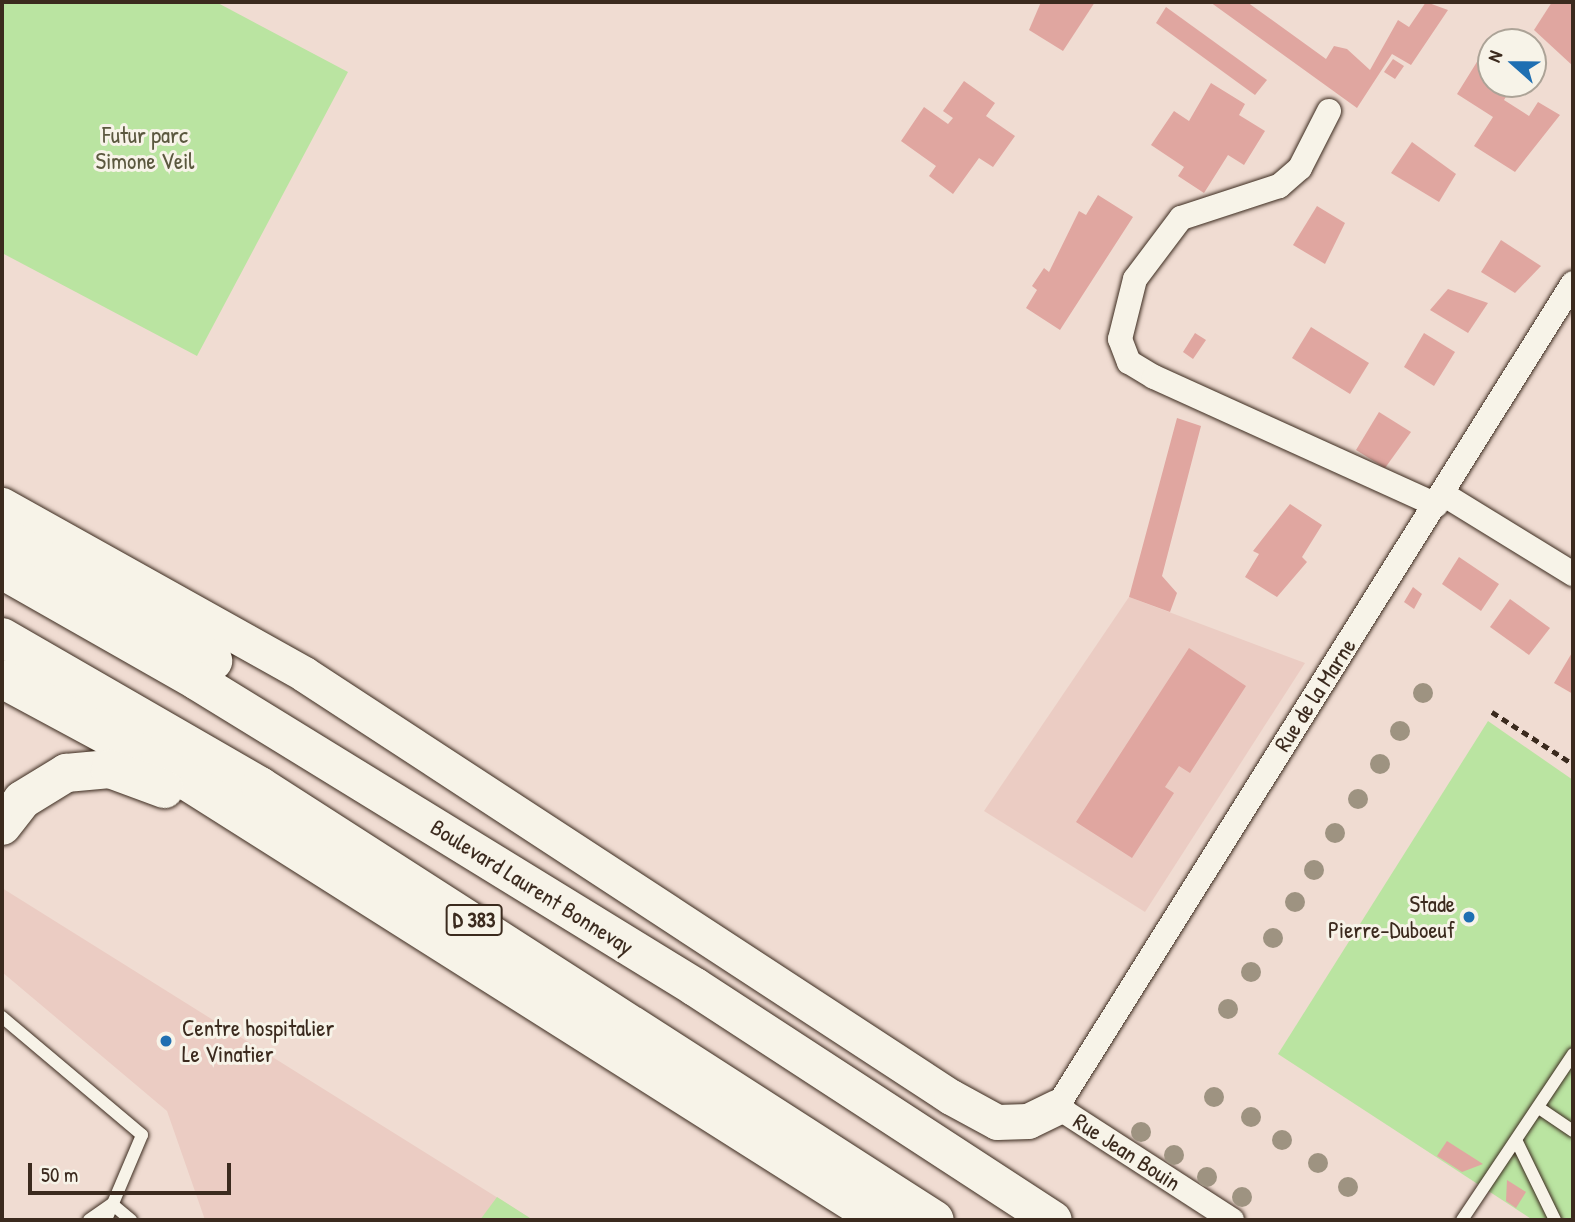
<!DOCTYPE html>
<style>
body{margin:0}
#map{position:relative;width:1575px;height:1222px;overflow:hidden;background:#f0dcd2;font-family:"Patrick Hand",sans-serif}
div>[style]{position:absolute}
.built>*{inset:0;background:#ebccc3}
.green>*{inset:0;background:#bae4a1}
.building>*{inset:0;background:#e0a6a0}
.path>*{height:4.5px;margin-top:-2.25px;transform-origin:0;background:repeating-linear-gradient(90deg,#3b2a1e 0 7px,transparent 0 12px)}
.roads{filter:drop-shadow(0 0 2px #3b2a1e) drop-shadow(0 0 2px #3b2a1e)}
.service>*{height:12px;margin:-6px;padding:0 6px;transform-origin:6px;border-radius:6px;background:#f7f3e8}
.minor>*{height:24px;margin:-12px;padding:0 12px;transform-origin:12px;border-radius:12px;background:#f7f3e8}
.secondary>*{height:35px;margin:-17.5px;padding:0 17.5px;transform-origin:17.5px;border-radius:17.5px;background:#f7f3e8}
.trunk>*{height:38px;margin:-19px;padding:0 19px;transform-origin:19px;border-radius:19px;background:#f7f3e8}
.trees>*{width:20px;height:20px;margin:-10px;border-radius:50%;background:#9e9381}
.dots>*{width:19px;height:19px;translate:-50% -50%;box-sizing:border-box;border:4px solid #f7f3e8;border-radius:50%}
span{translate:-50% -50%;white-space:nowrap;text-align:center;line-height:1.15;-webkit-text-stroke:6px #f7f3e8;paint-order:stroke}
.shield-label span{padding:2px 5px;background:#f7f3e8;border:2px solid;border-radius:5px;-webkit-text-stroke-width:0}
.shield-label{font-size:21px;color:#3b2a1e;font-weight:700}
.park-label{font-size:23px;color:#5b583f}
.street-label{font-size:23px;color:#3b2a1e}
.poi-label{font-size:23px;color:#3b2a1e}
.right{translate:-100% -50%;text-align:right}
.left{translate:0 -50%;text-align:left}
.frame{position:absolute;inset:0;border:4px solid #3b2a1e;pointer-events:none}
.north{position:absolute;left:1477px;top:28px;width:70px;height:70px;box-sizing:border-box;background:#f7f3e8;border:2px solid #aca397;border-radius:50%;rotate:291deg;font-size:19px;font-weight:700;line-height:28px;text-align:center;color:#3b2a1e}
.north::after{content:'';display:block;margin:auto;width:24px;height:32px;background:#1f6fb2;clip-path:polygon(50% 0,100% 100%,50% 72%,0 100%)}
.scale{position:absolute;left:28px;top:1163px;width:203px;height:32px;box-sizing:border-box;border:4px solid #3b2a1e;border-top:0;padding-left:9px;font-size:21px;line-height:24px;white-space:nowrap;color:#3b2a1e;-webkit-text-stroke:5px #f7f3e8;paint-order:stroke}
</style>
<div id="map">
<div class="built">
<i style="clip-path:polygon(1129px 597px,1305px 663px,1145px 912px,984px 811px)"></i>
<i style="clip-path:polygon(2px 888px,533px 1220px,205px 1220px,167px 1111px,2px 972px)"></i>
</div>
<div class="green">
<i style="clip-path:polygon(2px 2px,216px 2px,348px 72px,197px 356px,2px 253px)"></i>
<i style="clip-path:polygon(1488px 721px,1573px 780px,1573px 1220px,1533px 1220px,1278px 1054px)"></i>
<i style="clip-path:polygon(497px 1197px,533px 1220px,480px 1220px)"></i>
</div>
<div class="building">
<i style="clip-path:polygon(1041px 2px,1095px 2px,1063px 51px,1029px 30px)"></i>
<i style="clip-path:polygon(1210px 2px,1247px 2px,1326px 59px,1334px 46px,1347px 49px,1370px 70px,1398px 20px,1409px 27px,1426px 2px,1448px 10px,1411px 65px,1392px 54px,1357px 108px)"></i>
<i style="clip-path:polygon(1552px 2px,1573px 2px,1573px 66px,1534px 30px)"></i>
<i style="clip-path:polygon(1166px 7px,1267px 80px,1255px 95px,1156px 23px)"></i>
<i style="clip-path:polygon(1480px 57px,1491px 64px,1487px 82px,1507px 95px,1504px 100px,1529px 116px,1538px 102px,1560px 115px,1515px 172px,1474px 146px,1493px 117px,1457px 94px)"></i>
<i style="clip-path:polygon(1393px 59px,1404px 66px,1395px 79px,1384px 72px)"></i>
<i style="clip-path:polygon(964px 81px,995px 103px,986px 116px,1015px 136px,993px 167px,979px 158px,953px 194px,929px 176px,936px 166px,901px 141px,924px 107px,948px 124px,953px 118px,943px 111px)"></i>
<i style="clip-path:polygon(1211px 83px,1245px 104px,1239px 115px,1265px 131px,1244px 165px,1228px 155px,1204px 193px,1178px 176px,1184px 167px,1151px 145px,1174px 111px,1189px 121px)"></i>
<i style="clip-path:polygon(1412px 142px,1456px 174px,1439px 202px,1391px 173px)"></i>
<i style="clip-path:polygon(1098px 195px,1133px 217px,1060px 330px,1026px 308px,1037px 290px,1032px 286px,1044px 268px,1049px 272px,1079px 211px,1086px 215px)"></i>
<i style="clip-path:polygon(1317px 206px,1345px 223px,1325px 264px,1293px 245px)"></i>
<i style="clip-path:polygon(1501px 240px,1541px 266px,1515px 293px,1481px 272px)"></i>
<i style="clip-path:polygon(1448px 289px,1488px 303px,1468px 333px,1430px 310px)"></i>
<i style="clip-path:polygon(1311px 327px,1369px 363px,1350px 394px,1292px 358px)"></i>
<i style="clip-path:polygon(1195px 333px,1206px 340px,1193px 359px,1183px 352px)"></i>
<i style="clip-path:polygon(1424px 333px,1455px 352px,1434px 386px,1404px 367px)"></i>
<i style="clip-path:polygon(1379px 412px,1411px 432px,1385px 468px,1356px 450px)"></i>
<i style="clip-path:polygon(1177px 418px,1201px 426px,1162px 576px,1177px 593px,1170px 612px,1129px 597px)"></i>
<i style="clip-path:polygon(1290px 504px,1322px 525px,1302px 557px,1307px 562px,1277px 597px,1245px 577px,1259px 554px,1253px 551px)"></i>
<i style="clip-path:polygon(1459px 557px,1499px 584px,1481px 611px,1442px 584px)"></i>
<i style="clip-path:polygon(1413px 587px,1422px 594px,1414px 609px,1404px 602px)"></i>
<i style="clip-path:polygon(1510px 599px,1550px 628px,1529px 655px,1490px 627px)"></i>
<i style="clip-path:polygon(1189px 648px,1246px 686px,1190px 773px,1179px 766px,1165px 787px,1174px 793px,1132px 858px,1076px 822px)"></i>
<i style="clip-path:polygon(1573px 651px,1573px 694px,1554px 683px)"></i>
<i style="clip-path:polygon(1447px 1141px,1483px 1164px,1462px 1172px,1437px 1156px)"></i>
<i style="clip-path:polygon(1507px 1180px,1526px 1192px,1516px 1208px,1506px 1201px)"></i>
</div>
<div class="path">
<i style="left:1492px;top:712px;width:96px;rotate:32.7deg"></i>
</div>
<div class="roads">
<div class="service">
<i style="left:2px;top:1017px;width:183px;rotate:40.1deg"></i>
<i style="left:142px;top:1135px;width:92px;rotate:113deg"></i>
<i style="left:1539px;top:1108px;width:41px;rotate:34.1deg"></i>
<i style="left:1517px;top:1142px;width:87px;rotate:64deg"></i>
<i style="left:112px;top:1204px;width:25px;rotate:40deg"></i>
<i style="left:89px;top:1220px;width:28px;rotate:-35deg"></i>
<i style="left:1462px;top:1220px;width:200px;rotate:-56.2deg"></i>
</div>
<div class="minor">
<i style="left:1329px;top:111px;width:64px;rotate:117deg"></i>
<i style="left:1300px;top:168px;width:28px;rotate:139deg"></i>
<i style="left:1279px;top:186px;width:103px;rotate:161.9deg"></i>
<i style="left:1181px;top:218px;width:76px;rotate:127deg"></i>
<i style="left:1135px;top:279px;width:62px;rotate:104deg"></i>
<i style="left:1120px;top:339px;width:25px;rotate:69deg"></i>
<i style="left:1129px;top:362px;width:29px;rotate:31deg"></i>
<i style="left:1154px;top:377px;width:310px;rotate:24.4deg"></i>
<i style="left:1443px;top:494px;width:153px;rotate:31.6deg"></i>
<i style="left:1232px;top:1220px;width:208px;rotate:-147.1deg"></i>
<i style="left:1057px;top:1107px;width:972px;rotate:-57.94deg"></i>
</div>
<div class="secondary">
<i style="left:2px;top:505px;width:346px;rotate:29.2deg"></i>
<i style="left:304px;top:674px;width:773px;rotate:33.18deg"></i>
<i style="left:951px;top:1097px;width:52px;rotate:28.5deg"></i>
<i style="left:997px;top:1122px;width:31px;rotate:-2deg"></i>
<i style="left:1028px;top:1121px;width:32px;rotate:-26deg"></i>
</div>
<div class="trunk">
<i style="left:2px;top:535px;width:246px;rotate:30.8deg"></i>
<i style="left:2px;top:570px;width:224px;rotate:29.6deg"></i>
<i style="left:197px;top:681px;width:584px;rotate:31.57deg"></i>
<i style="left:695px;top:987px;width:427px;rotate:33.1deg"></i>
<i style="left:2px;top:637px;width:298px;rotate:30deg"></i>
<i style="left:260px;top:786px;width:802px;rotate:32.74deg"></i>
<i style="left:2px;top:679px;width:177px;rotate:28.3deg"></i>
<i style="left:158px;top:763px;width:855px;rotate:32.3deg"></i>
<i style="left:2px;top:826px;width:33px;rotate:-52deg"></i>
<i style="left:22px;top:800px;width:52px;rotate:-31.5deg"></i>
<i style="left:66px;top:773px;width:44px;rotate:-5.2deg"></i>
<i style="left:110px;top:769px;width:58px;rotate:20.3deg"></i>
</div>
</div>
<div class="trees">
<i style="left:1423px;top:693px"></i>
<i style="left:1400px;top:731px"></i>
<i style="left:1380px;top:764px"></i>
<i style="left:1358px;top:799px"></i>
<i style="left:1335px;top:833px"></i>
<i style="left:1314px;top:870px"></i>
<i style="left:1295px;top:902px"></i>
<i style="left:1273px;top:938px"></i>
<i style="left:1251px;top:972px"></i>
<i style="left:1228px;top:1009px"></i>
<i style="left:1214px;top:1097px"></i>
<i style="left:1251px;top:1117px"></i>
<i style="left:1141px;top:1132px"></i>
<i style="left:1282px;top:1140px"></i>
<i style="left:1174px;top:1155px"></i>
<i style="left:1318px;top:1163px"></i>
<i style="left:1207px;top:1177px"></i>
<i style="left:1348px;top:1187px"></i>
<i style="left:1242px;top:1197px"></i>
</div>
<div class="dots">
<i style="left:1469px;top:917px;background:#1f6fb2"></i>
<i style="left:166px;top:1041px;background:#1f6fb2"></i>
</div>
<div class="shield-label">
<span style="left:474px;top:920px">D 383</span>
</div>
<div class="park-label">
<span style="left:145px;top:148px">Futur parc<br>Simone Veil</span>
</div>
<div class="street-label">
<span style="left:1315px;top:695px;rotate:-57deg">Rue de la Marne</span>
<span style="left:532px;top:887px;rotate:32deg">Boulevard Laurent Bonnevay</span>
<span style="left:1127px;top:1152px;rotate:33deg">Rue Jean Bouin</span>
</div>
<div class="poi-label">
<span class="right" style="left:1455px;top:917px">Stade<br>Pierre-Duboeuf</span>
<span class="left" style="left:182px;top:1041px">Centre hospitalier<br>Le Vinatier</span>
</div>
<div class="frame"></div>
<div class="north">N</div>
<div class="scale">50 m</div>
</div>
